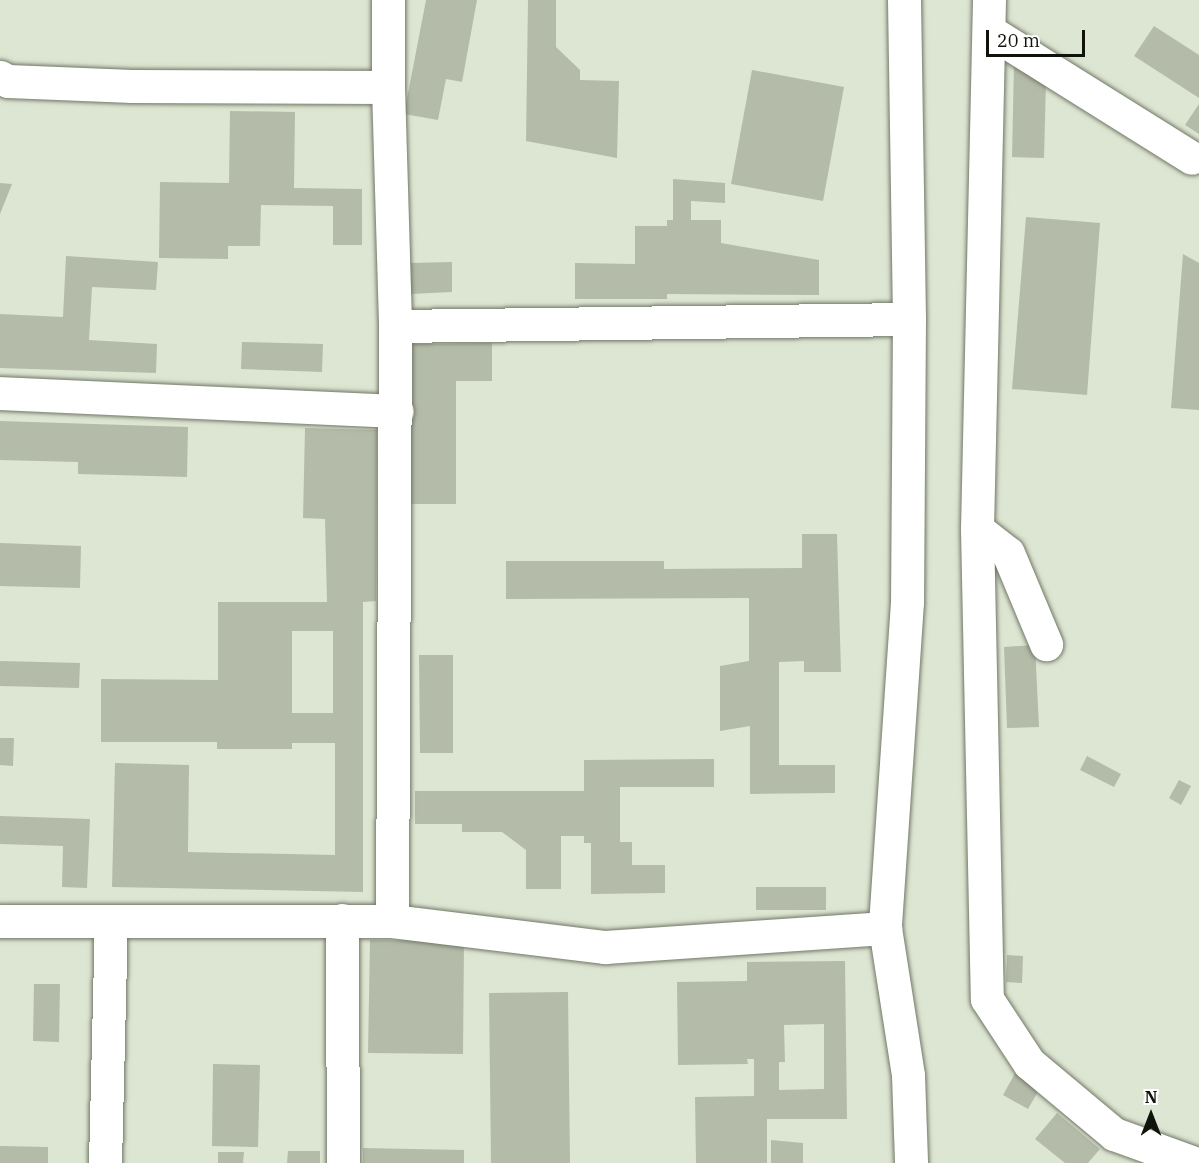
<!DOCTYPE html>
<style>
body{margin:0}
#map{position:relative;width:1199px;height:1163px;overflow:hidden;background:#dde6d2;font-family:"IBM Plex Serif",serif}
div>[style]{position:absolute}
.building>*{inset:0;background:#b4bca9}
.roads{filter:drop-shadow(0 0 2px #717867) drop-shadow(0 0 2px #717867)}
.minor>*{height:33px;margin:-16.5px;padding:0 16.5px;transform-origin:16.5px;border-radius:16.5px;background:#fff}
span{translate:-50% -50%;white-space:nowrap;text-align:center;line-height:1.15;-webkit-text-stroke:4.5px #fff;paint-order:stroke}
.north{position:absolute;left:1121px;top:1085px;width:60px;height:60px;-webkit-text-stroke:4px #fff;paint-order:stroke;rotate:0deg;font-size:16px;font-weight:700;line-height:24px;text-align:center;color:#10130c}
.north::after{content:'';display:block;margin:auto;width:21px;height:27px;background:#10130c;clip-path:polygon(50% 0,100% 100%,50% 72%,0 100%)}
.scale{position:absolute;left:986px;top:30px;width:99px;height:27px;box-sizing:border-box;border:3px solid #10130c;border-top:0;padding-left:8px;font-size:18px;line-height:21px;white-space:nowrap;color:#10130c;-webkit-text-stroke:4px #fff;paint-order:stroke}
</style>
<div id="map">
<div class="building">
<i style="clip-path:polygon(426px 0,477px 0,462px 82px,446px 79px,438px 120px,404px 114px)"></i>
<i style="clip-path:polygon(528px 0,556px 0,556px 47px,580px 70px,580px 80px,619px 81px,617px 158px,526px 141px)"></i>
<i style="clip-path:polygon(1154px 26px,1199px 55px,1199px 98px,1134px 56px)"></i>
<i style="clip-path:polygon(1014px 63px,1046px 81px,1044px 158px,1012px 157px)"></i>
<i style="clip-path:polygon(752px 70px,844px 87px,823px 201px,731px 184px)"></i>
<i style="clip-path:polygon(1199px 104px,1199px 134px,1185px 125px)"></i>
<i style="clip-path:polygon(230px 111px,295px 112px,294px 188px,362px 189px,362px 245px,333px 245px,333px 206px,261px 205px,260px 246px,228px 246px,228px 259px,159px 258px,160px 182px,229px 183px)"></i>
<i style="clip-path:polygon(673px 179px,725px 183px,725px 203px,691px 201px,691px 220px,721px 220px,721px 243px,819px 260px,819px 295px,667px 294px,667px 299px,575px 299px,575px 263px,635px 264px,635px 226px,667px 226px,667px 220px,673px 220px)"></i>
<i style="clip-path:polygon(0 183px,12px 184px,0 214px)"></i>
<i style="clip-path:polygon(1026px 217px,1100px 223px,1087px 395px,1012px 389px)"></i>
<i style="clip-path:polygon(1183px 254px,1199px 263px,1199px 410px,1171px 408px)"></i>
<i style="clip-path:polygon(66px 256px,158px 262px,156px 290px,92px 287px,89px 340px,157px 344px,156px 373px,0 368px,0 314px,63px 317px)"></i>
<i style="clip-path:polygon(452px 262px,452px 292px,410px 294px,409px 263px)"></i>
<i style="clip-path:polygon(242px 342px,323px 344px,322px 372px,241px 369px)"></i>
<i style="clip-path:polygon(492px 343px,492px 381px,456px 381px,456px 504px,411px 504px,410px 344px)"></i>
<i style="clip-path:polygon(0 421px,188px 427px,187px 477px,78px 474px,78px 462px,0 460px)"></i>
<i style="clip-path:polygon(evenodd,305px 428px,377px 430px,376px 601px,363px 602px,363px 892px,112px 887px,115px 763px,189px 765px,188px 852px,335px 855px,335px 743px,292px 743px,292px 749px,217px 749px,217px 742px,101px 742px,101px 679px,218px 680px,218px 602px,327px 602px,325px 519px,303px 518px,305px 428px,292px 631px,333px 631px,333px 713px,292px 713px,292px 631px)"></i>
<i style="clip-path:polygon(802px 534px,837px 534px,841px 672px,804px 672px,804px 661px,779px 662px,779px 765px,835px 765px,835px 793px,750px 794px,750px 726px,720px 731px,720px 666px,749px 661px,749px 598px,506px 599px,506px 561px,664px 561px,664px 569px,802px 568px)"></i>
<i style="clip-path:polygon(0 543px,81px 546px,80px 588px,0 586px)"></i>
<i style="clip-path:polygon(1035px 645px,1039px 727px,1007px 728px,1004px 647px)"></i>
<i style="clip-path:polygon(419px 655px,453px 655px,453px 753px,420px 753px)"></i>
<i style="clip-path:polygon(0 661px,80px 663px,79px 688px,0 686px)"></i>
<i style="clip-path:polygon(0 738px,14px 738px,13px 766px,0 765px)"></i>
<i style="clip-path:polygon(1087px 756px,1121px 774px,1114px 787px,1080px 770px)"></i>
<i style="clip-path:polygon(714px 759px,714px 787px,620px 787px,620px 842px,632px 842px,632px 865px,665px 865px,665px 893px,591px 894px,591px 843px,584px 843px,584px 836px,561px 836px,561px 889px,526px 889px,526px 850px,502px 832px,462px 832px,462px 824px,415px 824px,415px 791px,584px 791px,584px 760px)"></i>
<i style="clip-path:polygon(1179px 780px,1191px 786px,1181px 805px,1169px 798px)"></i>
<i style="clip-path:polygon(0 816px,90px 819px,87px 888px,62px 887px,63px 846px,0 844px)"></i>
<i style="clip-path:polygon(756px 887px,826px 887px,826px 910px,756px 910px)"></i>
<i style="clip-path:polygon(370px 940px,464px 941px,463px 1054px,368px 1053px)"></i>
<i style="clip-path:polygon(1007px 955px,1023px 956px,1022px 983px,1006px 982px)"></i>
<i style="clip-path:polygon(evenodd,845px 961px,847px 1119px,767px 1119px,767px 1163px,696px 1163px,695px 1097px,754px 1096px,754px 1059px,747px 1059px,748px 1064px,678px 1065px,677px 982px,747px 981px,747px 962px,845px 961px,824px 1024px,824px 1089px,779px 1090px,779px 1062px,785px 1062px,784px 1025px,824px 1024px)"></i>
<i style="clip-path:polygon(34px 984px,60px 984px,59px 1042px,33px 1041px)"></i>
<i style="clip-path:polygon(568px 992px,570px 1163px,491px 1163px,489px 993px)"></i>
<i style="clip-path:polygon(213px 1064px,260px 1065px,258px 1147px,212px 1146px)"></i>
<i style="clip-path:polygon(1018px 1068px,1043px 1083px,1028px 1109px,1003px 1095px)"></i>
<i style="clip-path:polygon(1057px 1113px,1100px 1149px,1088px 1163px,1065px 1163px,1035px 1139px)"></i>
<i style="clip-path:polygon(771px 1140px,803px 1143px,803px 1163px,771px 1163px)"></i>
<i style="clip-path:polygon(0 1146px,48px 1147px,48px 1163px,0 1163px)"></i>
<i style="clip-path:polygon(363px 1148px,464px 1150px,464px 1163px,363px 1163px)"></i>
<i style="clip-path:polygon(288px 1151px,320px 1151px,320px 1163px,287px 1163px)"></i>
<i style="clip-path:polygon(218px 1152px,244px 1152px,243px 1163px,218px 1163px)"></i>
</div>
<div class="roads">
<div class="minor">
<i style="left:388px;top:0;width:87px;rotate:90deg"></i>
<i style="left:904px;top:0;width:319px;rotate:89.1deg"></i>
<i style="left:909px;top:319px;width:283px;rotate:90.4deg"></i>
<i style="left:907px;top:602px;width:327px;rotate:93.9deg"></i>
<i style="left:885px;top:928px;width:149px;rotate:81.1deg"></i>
<i style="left:908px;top:1075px;width:88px;rotate:88deg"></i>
<i style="left:989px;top:0;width:529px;rotate:91.3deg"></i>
<i style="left:977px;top:529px;width:470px;rotate:88.8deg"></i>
<i style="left:987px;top:999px;width:77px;rotate:56.7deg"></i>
<i style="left:1029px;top:1063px;width:111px;rotate:39.9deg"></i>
<i style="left:1114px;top:1134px;width:85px;rotate:19.9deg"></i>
<i style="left:989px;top:31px;width:239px;rotate:32deg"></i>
<i style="left:0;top:77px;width:9px;rotate:27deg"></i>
<i style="left:8px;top:81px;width:124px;rotate:2.3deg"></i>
<i style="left:132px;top:86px;width:256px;rotate:0.2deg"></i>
<i style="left:388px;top:87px;width:239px;rotate:88.3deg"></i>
<i style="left:0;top:393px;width:397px;rotate:2.6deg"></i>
<i style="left:977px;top:529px;width:39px;rotate:38deg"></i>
<i style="left:1008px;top:553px;width:99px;rotate:67.3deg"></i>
<i style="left:342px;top:920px;width:243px;rotate:89.8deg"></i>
<i style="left:0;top:921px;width:392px"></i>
<i style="left:392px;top:921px;width:215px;rotate:7deg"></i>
<i style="left:605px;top:947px;width:281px;rotate:-3.9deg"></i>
<i style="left:392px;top:921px;width:595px;rotate:-89.71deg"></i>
<i style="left:395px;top:326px;width:514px;rotate:-0.78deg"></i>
<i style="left:105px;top:1163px;width:240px;rotate:-88.6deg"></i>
</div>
</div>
<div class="north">N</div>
<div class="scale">20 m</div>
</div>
